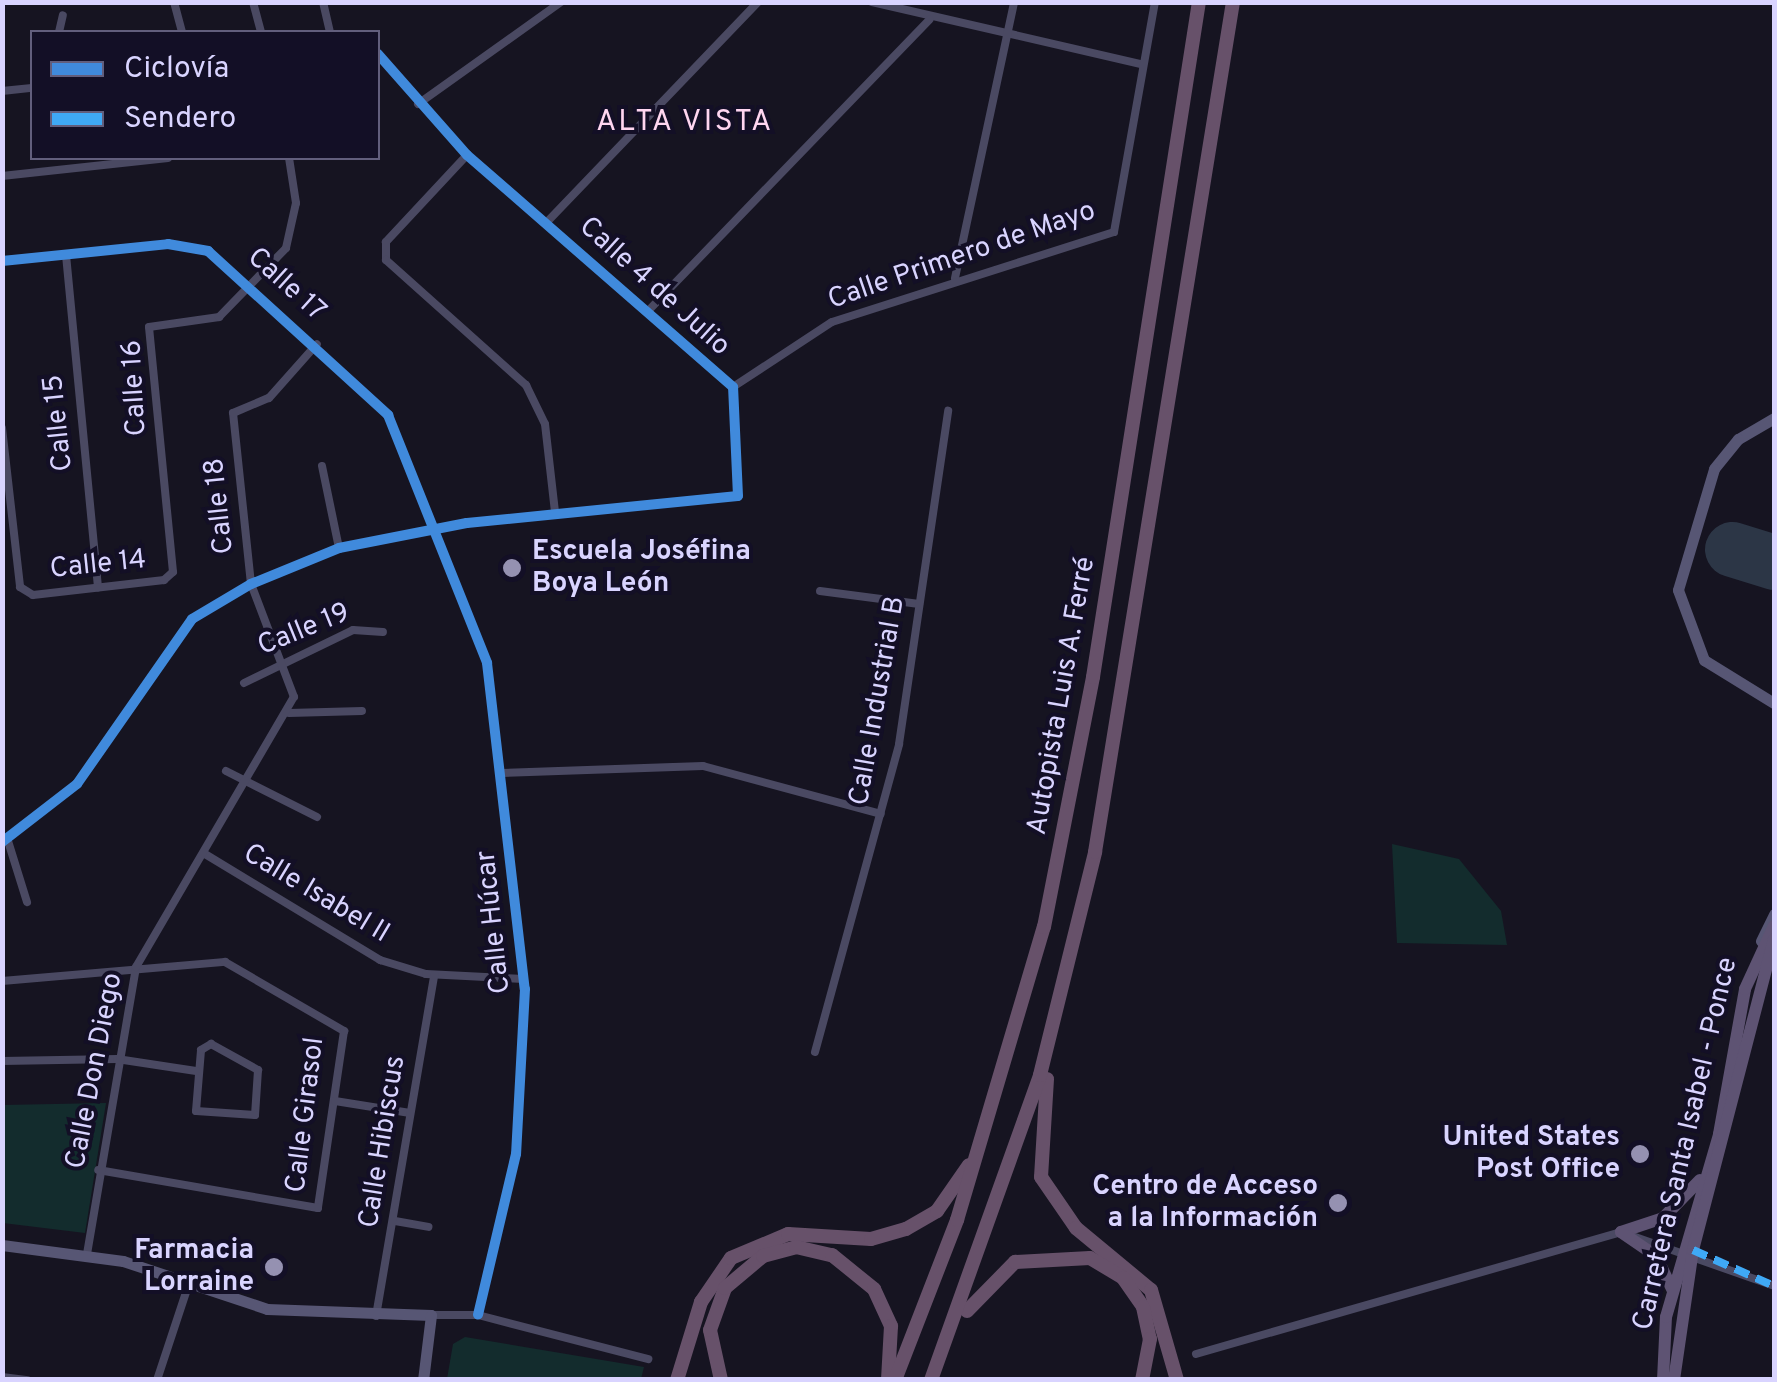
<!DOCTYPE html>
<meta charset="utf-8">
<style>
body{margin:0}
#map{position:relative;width:1777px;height:1382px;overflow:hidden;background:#161421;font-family:Overpass,sans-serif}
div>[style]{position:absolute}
.green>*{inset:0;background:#132c2d}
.runway>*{height:55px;margin:-27.5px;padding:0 27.5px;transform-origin:27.5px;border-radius:27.5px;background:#2c3646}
.street>*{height:8px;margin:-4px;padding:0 4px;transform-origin:4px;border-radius:4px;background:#4a4962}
.secondary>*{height:11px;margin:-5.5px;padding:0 5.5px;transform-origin:5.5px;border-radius:5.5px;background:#575674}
.primary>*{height:12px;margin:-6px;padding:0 6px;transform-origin:6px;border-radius:6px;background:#5e5373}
.highway>*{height:14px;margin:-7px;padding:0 7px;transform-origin:7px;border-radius:7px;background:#67516a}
.quiet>*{height:8px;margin-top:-4px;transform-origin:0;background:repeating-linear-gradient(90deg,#3fa9f5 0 15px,transparent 0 23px)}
.cycleway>*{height:10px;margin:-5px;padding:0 5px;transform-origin:5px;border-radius:5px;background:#408adc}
.dots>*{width:28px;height:28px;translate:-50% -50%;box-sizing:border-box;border:5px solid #130f26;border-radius:50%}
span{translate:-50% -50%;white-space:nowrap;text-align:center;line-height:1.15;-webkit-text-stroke:8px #130f26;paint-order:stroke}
.street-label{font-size:28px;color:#d9d4ff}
.poi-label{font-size:28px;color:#d9d4ff;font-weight:700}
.left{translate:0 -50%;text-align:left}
.right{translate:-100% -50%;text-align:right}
.neighbourhood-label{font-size:30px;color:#ffd6f0;letter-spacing:2.5px}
.frame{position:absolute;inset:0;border:5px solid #d9d4ff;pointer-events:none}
.legend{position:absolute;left:30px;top:30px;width:350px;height:130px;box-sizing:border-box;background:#130f26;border:2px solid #625e7d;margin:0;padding:12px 18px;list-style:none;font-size:30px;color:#d9d4ff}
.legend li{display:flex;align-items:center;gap:20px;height:50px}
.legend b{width:50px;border:2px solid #625e7d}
</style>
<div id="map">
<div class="green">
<i style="clip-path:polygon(1392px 844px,1459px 859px,1501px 911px,1507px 945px,1397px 943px)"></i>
<i style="clip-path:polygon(106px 1103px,85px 1233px,3px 1223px,3px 1105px)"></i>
<i style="clip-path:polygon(465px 1337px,644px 1367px,641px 1379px,447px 1379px,453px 1344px)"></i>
</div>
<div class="runway">
<i style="left:1732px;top:549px;width:44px;rotate:17.2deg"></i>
</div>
<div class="street">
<i style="left:174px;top:2px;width:31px;rotate:75deg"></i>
<i style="left:253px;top:2px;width:31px;rotate:75deg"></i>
<i style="left:323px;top:2px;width:31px;rotate:77deg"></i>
<i style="left:872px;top:2px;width:276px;rotate:13deg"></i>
<i style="left:59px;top:32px;width:17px;rotate:-77deg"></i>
<i style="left:2px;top:91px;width:30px;rotate:-6deg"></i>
<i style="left:418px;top:104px;width:176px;rotate:-35.5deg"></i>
<i style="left:467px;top:155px;width:119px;rotate:133deg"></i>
<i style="left:386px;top:242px;width:18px;rotate:90deg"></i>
<i style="left:386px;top:260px;width:188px;rotate:41.8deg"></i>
<i style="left:526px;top:385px;width:43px;rotate:64deg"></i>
<i style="left:545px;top:424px;width:89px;rotate:83.5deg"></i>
<i style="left:2px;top:176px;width:167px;rotate:-6.2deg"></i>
<i style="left:547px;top:222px;width:305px;rotate:-46.2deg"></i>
<i style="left:66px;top:255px;width:334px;rotate:84.5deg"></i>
<i style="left:2px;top:261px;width:167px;rotate:-5.8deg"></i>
<i style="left:168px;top:244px;width:41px;rotate:9.9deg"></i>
<i style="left:208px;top:251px;width:244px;rotate:42.3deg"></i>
<i style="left:388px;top:415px;width:267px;rotate:68.2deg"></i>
<i style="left:487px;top:663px;width:328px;rotate:83.4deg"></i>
<i style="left:525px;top:989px;width:165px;rotate:93.1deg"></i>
<i style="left:516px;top:1154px;width:165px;rotate:103.3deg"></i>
<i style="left:955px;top:278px;width:282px;rotate:-77.9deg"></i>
<i style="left:648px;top:311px;width:405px;rotate:-46deg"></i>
<i style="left:733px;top:387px;width:118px;rotate:-33.3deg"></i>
<i style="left:832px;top:322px;width:296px;rotate:-17.7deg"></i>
<i style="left:1114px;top:232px;width:234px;rotate:-79.9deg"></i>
<i style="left:2px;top:428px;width:160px;rotate:83.5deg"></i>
<i style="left:20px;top:587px;width:15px;rotate:32deg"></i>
<i style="left:33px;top:595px;width:132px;rotate:-6.5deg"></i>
<i style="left:164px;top:580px;width:12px;rotate:-42deg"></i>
<i style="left:173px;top:572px;width:246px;rotate:-95.6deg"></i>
<i style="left:149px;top:327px;width:71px;rotate:-8.1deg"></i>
<i style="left:219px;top:317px;width:96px;rotate:-45.8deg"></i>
<i style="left:286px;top:248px;width:46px;rotate:-77.5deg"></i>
<i style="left:296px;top:203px;width:46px;rotate:-98.8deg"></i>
<i style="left:322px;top:466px;width:84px;rotate:78.3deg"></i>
<i style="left:820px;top:591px;width:100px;rotate:7.5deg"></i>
<i style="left:244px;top:683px;width:121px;rotate:-25.9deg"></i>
<i style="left:353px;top:630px;width:30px;rotate:4deg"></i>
<i style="left:289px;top:713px;width:73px;rotate:-1.6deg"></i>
<i style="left:226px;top:771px;width:102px;rotate:26.8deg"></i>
<i style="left:501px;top:773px;width:202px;rotate:-2deg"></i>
<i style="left:703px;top:766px;width:184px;rotate:15.1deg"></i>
<i style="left:8px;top:841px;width:64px;rotate:72.7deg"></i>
<i style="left:2px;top:842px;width:95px;rotate:-37.7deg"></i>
<i style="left:77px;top:784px;width:201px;rotate:-55.1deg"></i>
<i style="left:192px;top:619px;width:69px;rotate:-30.7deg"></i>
<i style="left:251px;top:584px;width:95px;rotate:-22.2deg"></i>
<i style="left:339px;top:548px;width:130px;rotate:-11.1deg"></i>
<i style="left:467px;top:523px;width:272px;rotate:-5.7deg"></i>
<i style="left:738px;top:496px;width:109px;rotate:-92.6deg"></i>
<i style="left:733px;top:387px;width:353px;rotate:-138.9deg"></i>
<i style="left:467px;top:155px;width:135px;rotate:-131.4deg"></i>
<i style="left:205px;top:854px;width:205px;rotate:31.2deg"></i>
<i style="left:380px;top:960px;width:48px;rotate:16.9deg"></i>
<i style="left:426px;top:974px;width:98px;rotate:2.9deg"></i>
<i style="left:2px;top:981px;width:224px;rotate:-4.9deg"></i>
<i style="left:225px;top:962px;width:138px;rotate:30.1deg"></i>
<i style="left:344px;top:1031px;width:179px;rotate:98.4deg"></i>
<i style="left:318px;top:1208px;width:223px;rotate:-170.2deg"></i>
<i style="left:211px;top:1044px;width:54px;rotate:29deg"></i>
<i style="left:258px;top:1070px;width:45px;rotate:93.8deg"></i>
<i style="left:255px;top:1115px;width:59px;rotate:-176.1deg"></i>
<i style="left:196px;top:1111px;width:61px;rotate:-85.3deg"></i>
<i style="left:201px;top:1050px;width:12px;rotate:-31deg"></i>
<i style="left:815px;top:1052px;width:319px;rotate:-74.7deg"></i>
<i style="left:899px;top:744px;width:337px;rotate:-81.6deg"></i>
<i style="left:2px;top:1061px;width:115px;rotate:-1deg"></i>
<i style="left:117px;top:1059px;width:80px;rotate:8.6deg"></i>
<i style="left:335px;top:1101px;width:76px;rotate:9.1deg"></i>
<i style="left:395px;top:1221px;width:34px;rotate:10deg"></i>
<i style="left:87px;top:1254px;width:291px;rotate:-80.3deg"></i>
<i style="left:136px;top:967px;width:313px;rotate:-59.7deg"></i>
<i style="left:294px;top:697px;width:121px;rotate:-110.8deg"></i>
<i style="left:251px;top:584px;width:172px;rotate:-96deg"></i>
<i style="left:233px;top:413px;width:39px;rotate:-23deg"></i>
<i style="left:269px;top:398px;width:72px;rotate:-48.4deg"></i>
<i style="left:431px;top:1315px;width:47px"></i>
<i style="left:478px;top:1315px;width:176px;rotate:14.5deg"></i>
<i style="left:376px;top:1316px;width:346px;rotate:-80.3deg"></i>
<i style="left:1196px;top:1354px;width:442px;rotate:-16deg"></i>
<i style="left:1621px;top:1232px;width:162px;rotate:19.4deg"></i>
<i style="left:2px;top:1377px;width:26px;rotate:7deg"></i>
<i style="left:157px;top:1380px;width:99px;rotate:-71.7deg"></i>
</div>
<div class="secondary">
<i style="left:1774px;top:418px;width:42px;rotate:149.7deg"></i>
<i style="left:1738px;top:439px;width:38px;rotate:129deg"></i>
<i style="left:1714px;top:469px;width:126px;rotate:106.6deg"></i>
<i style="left:1678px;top:590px;width:75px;rotate:69.6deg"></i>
<i style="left:1704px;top:660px;width:82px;rotate:31.6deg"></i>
<i style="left:1761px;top:941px;width:30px;rotate:-64deg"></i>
<i style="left:2px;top:1245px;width:122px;rotate:7.5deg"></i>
<i style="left:123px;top:1261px;width:152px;rotate:18.4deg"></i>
<i style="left:267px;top:1309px;width:164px;rotate:2.1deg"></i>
<i style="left:431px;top:1315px;width:65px;rotate:97deg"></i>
</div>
<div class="primary">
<i style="left:1621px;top:1232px;width:44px;rotate:-18.4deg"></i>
<i style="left:1663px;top:1218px;width:53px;rotate:-45.8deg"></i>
<i style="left:1621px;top:1232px;width:42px;rotate:34.4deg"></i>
<i style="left:1656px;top:1256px;width:39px;rotate:64deg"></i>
<i style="left:1663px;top:1380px;width:63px;rotate:-87.3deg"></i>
<i style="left:1666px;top:1317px;width:191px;rotate:-73.8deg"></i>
<i style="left:1719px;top:1134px;width:147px;rotate:-79.8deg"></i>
<i style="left:1745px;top:989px;width:69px;rotate:-65.3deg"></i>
<i style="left:1674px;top:1380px;width:131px;rotate:-81.7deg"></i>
<i style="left:1693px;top:1250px;width:321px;rotate:-75.4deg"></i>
</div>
<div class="highway">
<i style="left:1047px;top:1079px;width:98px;rotate:93.5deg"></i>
<i style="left:1041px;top:1177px;width:62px;rotate:55.5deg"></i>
<i style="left:1076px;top:1228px;width:97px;rotate:39.6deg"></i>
<i style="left:1151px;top:1290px;width:94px;rotate:73.9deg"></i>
<i style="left:967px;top:1311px;width:69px;rotate:-45.6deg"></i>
<i style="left:1015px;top:1262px;width:75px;rotate:-3.1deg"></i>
<i style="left:1090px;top:1258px;width:39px;rotate:31deg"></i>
<i style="left:1123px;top:1278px;width:35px;rotate:55deg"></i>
<i style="left:1143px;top:1307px;width:33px;rotate:78deg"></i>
<i style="left:1150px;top:1339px;width:42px;rotate:101deg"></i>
<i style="left:677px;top:1380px;width:82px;rotate:-72.9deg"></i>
<i style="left:701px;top:1302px;width:53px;rotate:-55.7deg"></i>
<i style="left:731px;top:1258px;width:62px;rotate:-22.8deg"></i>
<i style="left:788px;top:1234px;width:83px;rotate:3.4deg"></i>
<i style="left:871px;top:1239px;width:36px;rotate:-16deg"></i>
<i style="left:906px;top:1229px;width:36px;rotate:-30deg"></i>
<i style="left:937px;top:1211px;width:56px;rotate:-55.2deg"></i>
<i style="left:721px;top:1380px;width:51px;rotate:-102.4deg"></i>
<i style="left:710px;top:1330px;width:45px;rotate:-70.3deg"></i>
<i style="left:725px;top:1288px;width:50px;rotate:-40.1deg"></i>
<i style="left:763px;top:1256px;width:34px;rotate:-15deg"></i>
<i style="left:796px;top:1247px;width:37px;rotate:13deg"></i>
<i style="left:832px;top:1255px;width:54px;rotate:39deg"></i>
<i style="left:874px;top:1289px;width:41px;rotate:65.3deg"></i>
<i style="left:891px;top:1326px;width:54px;rotate:93.2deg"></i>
<i style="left:895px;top:1380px;width:172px;rotate:-68.8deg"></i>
<i style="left:957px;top:1220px;width:306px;rotate:-73.5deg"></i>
<i style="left:1044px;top:927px;width:255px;rotate:-78.9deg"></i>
<i style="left:1093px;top:677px;width:683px;rotate:-81.08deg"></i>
<i style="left:931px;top:1380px;width:324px;rotate:-70.3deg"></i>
<i style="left:1040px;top:1075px;width:230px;rotate:-76.1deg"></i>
<i style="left:1095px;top:852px;width:861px;rotate:-80.78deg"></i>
</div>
<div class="quiet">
<i style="left:1693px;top:1250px;width:89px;rotate:24deg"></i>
</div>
<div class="cycleway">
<i style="left:2px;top:261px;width:167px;rotate:-5.8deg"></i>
<i style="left:168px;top:244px;width:41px;rotate:9.9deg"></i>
<i style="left:208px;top:251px;width:244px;rotate:42.3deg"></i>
<i style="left:388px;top:415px;width:267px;rotate:68.2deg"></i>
<i style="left:487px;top:663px;width:328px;rotate:83.4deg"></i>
<i style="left:525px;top:989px;width:165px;rotate:93.1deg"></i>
<i style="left:516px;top:1154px;width:165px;rotate:103.3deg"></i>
<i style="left:2px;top:842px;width:95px;rotate:-37.7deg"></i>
<i style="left:77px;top:784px;width:201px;rotate:-55.1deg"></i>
<i style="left:192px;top:619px;width:69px;rotate:-30.7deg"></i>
<i style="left:251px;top:584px;width:95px;rotate:-22.2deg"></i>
<i style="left:339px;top:548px;width:130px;rotate:-11.1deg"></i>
<i style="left:467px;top:523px;width:272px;rotate:-5.7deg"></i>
<i style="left:738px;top:496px;width:109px;rotate:-92.6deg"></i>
<i style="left:733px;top:387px;width:353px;rotate:-138.9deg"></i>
<i style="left:467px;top:155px;width:135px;rotate:-131.4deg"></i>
</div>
<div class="dots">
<i style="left:512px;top:568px;background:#9591b1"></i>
<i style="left:1640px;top:1154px;background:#9591b1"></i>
<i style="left:1338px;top:1203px;background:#9591b1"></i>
<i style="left:274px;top:1267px;background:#9591b1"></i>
</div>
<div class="street-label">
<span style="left:962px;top:256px;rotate:-19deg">Calle Primero de Mayo</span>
<span style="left:286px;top:285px;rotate:42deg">Calle 17</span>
<span style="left:654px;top:287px;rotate:42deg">Calle 4 de Julio</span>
<span style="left:135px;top:388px;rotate:-93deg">Calle 16</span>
<span style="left:59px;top:423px;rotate:-96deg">Calle 15</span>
<span style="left:220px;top:506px;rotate:-96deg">Calle 18</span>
<span style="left:98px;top:565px;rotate:-6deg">Calle 14</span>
<span style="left:304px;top:630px;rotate:-22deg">Calle 19</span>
<span style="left:1062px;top:696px;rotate:-80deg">Autopista Luis A. Ferré</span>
<span style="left:878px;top:701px;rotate:-80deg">Calle Industrial B</span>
<span style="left:316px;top:894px;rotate:31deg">Calle Isabel II</span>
<span style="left:494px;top:922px;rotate:-96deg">Calle Húcar</span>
<span style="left:95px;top:1071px;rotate:-79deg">Calle Don Diego</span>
<span style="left:306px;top:1115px;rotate:-83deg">Calle Girasol</span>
<span style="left:383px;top:1142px;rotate:-81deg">Calle Hibiscus</span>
<span style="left:1686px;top:1144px;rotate:-77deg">Carretera Santa Isabel - Ponce</span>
</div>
<div class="poi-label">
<span class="left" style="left:532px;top:568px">Escuela Joséfina<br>Boya León</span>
<span class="right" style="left:1620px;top:1154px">United States<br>Post Office</span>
<span class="right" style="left:1318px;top:1203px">Centro de Acceso<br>a la Información</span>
<span class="right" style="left:254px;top:1267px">Farmacia<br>Lorraine</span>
</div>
<div class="neighbourhood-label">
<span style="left:685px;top:123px">ALTA VISTA</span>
</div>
<div class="frame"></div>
<ul class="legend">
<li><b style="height:12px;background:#408adc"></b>Ciclovía</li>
<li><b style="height:12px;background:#3fa9f5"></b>Sendero</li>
</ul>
</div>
